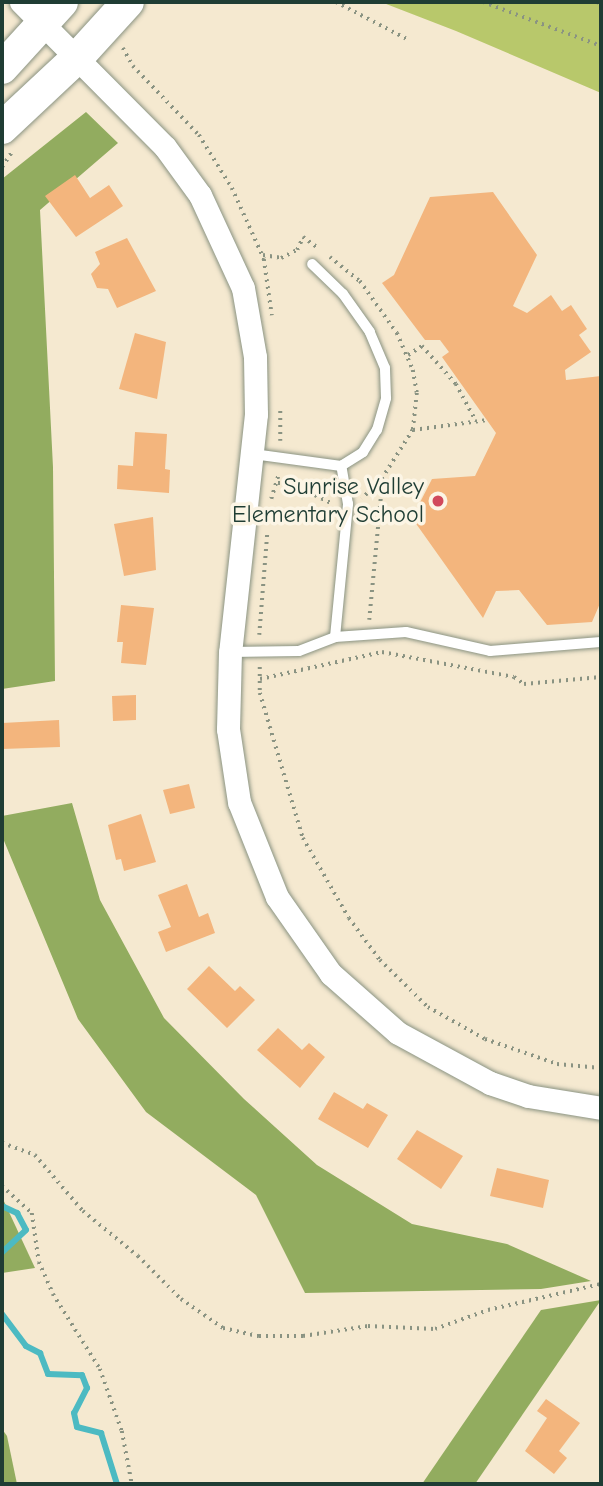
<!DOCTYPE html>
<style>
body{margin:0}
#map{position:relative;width:603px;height:1486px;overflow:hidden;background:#f5e9d0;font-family:"Comic Neue",sans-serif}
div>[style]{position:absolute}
.green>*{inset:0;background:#b8c86b}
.forest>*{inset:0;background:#92ac5f}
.stream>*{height:6px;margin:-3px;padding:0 3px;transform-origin:3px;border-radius:3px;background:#4cbac2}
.building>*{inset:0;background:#f3b57d}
.path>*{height:3.5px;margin-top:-1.75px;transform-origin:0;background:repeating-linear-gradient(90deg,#8a9382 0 2px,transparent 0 7px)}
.roads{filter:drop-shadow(0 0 2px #8a9382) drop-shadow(0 0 2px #8a9382)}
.lane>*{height:10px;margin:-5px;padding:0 5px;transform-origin:5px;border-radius:5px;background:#fff}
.street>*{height:23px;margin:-11.5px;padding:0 11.5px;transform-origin:11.5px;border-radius:11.5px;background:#fff}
.secondary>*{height:32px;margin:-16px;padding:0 16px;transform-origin:16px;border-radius:16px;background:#fff}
.dots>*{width:19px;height:19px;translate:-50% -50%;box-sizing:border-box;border:4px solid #fcf5e5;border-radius:50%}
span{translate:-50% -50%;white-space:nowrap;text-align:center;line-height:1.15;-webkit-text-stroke:7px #fcf5e5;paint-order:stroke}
.poi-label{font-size:24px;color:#1f3d34}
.right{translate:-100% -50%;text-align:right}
.frame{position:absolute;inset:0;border:4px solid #1f3d34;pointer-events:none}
</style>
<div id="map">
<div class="green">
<i style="clip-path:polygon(381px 2px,601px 2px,601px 93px,456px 31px)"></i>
</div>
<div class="forest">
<i style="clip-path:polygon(86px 112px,118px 143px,40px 210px,53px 467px,55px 681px,2px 689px,2px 179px)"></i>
<i style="clip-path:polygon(72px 803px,100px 900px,164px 1018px,244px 1099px,317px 1165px,412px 1224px,507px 1244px,591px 1281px,541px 1289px,305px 1293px,256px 1195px,146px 1112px,78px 1019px,2px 836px,2px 816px)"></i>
<i style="clip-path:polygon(2px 1197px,35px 1268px,2px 1273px)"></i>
<i style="clip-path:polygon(601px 1300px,475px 1484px,422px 1484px,541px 1310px)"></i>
<i style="clip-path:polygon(2px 1429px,7px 1436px,17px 1484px,2px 1484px)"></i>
</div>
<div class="stream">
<i style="left:2px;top:1206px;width:17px;rotate:25deg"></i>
<i style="left:17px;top:1213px;width:19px;rotate:62deg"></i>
<i style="left:26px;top:1230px;width:33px;rotate:137deg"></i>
<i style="left:2px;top:1314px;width:40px;rotate:53deg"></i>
<i style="left:26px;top:1346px;width:16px;rotate:27deg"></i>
<i style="left:40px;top:1353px;width:22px;rotate:69deg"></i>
<i style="left:48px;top:1374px;width:34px;rotate:2deg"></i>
<i style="left:82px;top:1375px;width:14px;rotate:69deg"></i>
<i style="left:87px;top:1388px;width:28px;rotate:117deg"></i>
<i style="left:74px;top:1413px;width:14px;rotate:78deg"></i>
<i style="left:77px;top:1427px;width:25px;rotate:14deg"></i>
<i style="left:101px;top:1433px;width:53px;rotate:72.6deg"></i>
</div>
<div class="building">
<i style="clip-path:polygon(75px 175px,90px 198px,109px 185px,123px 206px,76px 237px,45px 196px)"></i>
<i style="clip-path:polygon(493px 192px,537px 255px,513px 306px,527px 313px,551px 295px,562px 311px,571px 305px,587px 329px,579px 335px,591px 352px,565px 370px,566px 380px,601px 376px,601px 601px,592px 622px,547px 625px,519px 590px,496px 591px,483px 618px,412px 518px,432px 479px,475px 476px,496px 433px,442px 357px,449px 352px,440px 340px,425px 340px,382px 283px,394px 275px,430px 197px)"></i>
<i style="clip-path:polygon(127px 238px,156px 291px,117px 308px,108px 289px,97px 288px,91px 274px,100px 264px,95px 252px)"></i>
<i style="clip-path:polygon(135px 333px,166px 342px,157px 399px,119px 389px)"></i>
<i style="clip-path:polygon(135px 432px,167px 434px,165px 469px,170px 470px,169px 493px,117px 489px,118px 465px,133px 466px)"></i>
<i style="clip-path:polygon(153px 517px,156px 570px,124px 576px,114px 524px)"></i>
<i style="clip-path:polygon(121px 605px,154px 608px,146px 665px,121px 663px,123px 642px,117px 642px)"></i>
<i style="clip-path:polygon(136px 695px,136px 720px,113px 721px,112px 696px)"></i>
<i style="clip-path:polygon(59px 720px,60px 747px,2px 749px,2px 723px)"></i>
<i style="clip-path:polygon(189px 784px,195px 808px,170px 814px,163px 790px)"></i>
<i style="clip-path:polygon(141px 814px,156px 862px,124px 871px,121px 859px,116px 860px,108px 825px)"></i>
<i style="clip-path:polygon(187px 884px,199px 917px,208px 913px,215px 933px,166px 952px,158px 932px,171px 927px,158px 895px)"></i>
<i style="clip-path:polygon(209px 966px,235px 991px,240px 986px,255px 1000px,227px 1028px,187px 989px)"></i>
<i style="clip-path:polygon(278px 1028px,302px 1050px,309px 1043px,325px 1057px,300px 1088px,257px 1050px)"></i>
<i style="clip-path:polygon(334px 1092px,363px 1109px,367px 1103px,388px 1115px,368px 1148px,318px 1119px)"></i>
<i style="clip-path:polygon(417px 1130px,463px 1156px,441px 1189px,397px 1159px)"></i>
<i style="clip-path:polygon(497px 1168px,549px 1180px,543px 1208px,490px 1196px)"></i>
<i style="clip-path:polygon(546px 1399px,580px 1423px,559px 1451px,567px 1458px,554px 1474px,525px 1451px,547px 1418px,537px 1411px)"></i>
</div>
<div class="path">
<i style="left:336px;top:2px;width:80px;rotate:27.5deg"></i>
<i style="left:483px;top:2px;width:126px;rotate:20.4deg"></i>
<i style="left:597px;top:2px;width:4px;rotate:27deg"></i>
<i style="left:123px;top:48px;width:21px;rotate:61deg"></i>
<i style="left:133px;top:66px;width:95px;rotate:46.3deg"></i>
<i style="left:199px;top:135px;width:62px;rotate:58.1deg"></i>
<i style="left:232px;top:188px;width:78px;rotate:65.7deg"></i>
<i style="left:264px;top:259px;width:57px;rotate:81.9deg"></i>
<i style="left:2px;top:167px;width:17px;rotate:-57deg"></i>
<i style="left:263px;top:255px;width:18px;rotate:9deg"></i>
<i style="left:281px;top:258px;width:18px;rotate:-27deg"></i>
<i style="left:297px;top:250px;width:14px;rotate:-65deg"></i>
<i style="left:303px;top:237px;width:19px;rotate:36deg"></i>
<i style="left:330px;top:257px;width:38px;rotate:39deg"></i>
<i style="left:360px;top:281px;width:64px;rotate:54.6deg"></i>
<i style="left:397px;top:333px;width:40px;rotate:66.6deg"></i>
<i style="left:413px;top:370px;width:23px;rotate:80deg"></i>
<i style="left:417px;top:393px;width:37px;rotate:96deg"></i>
<i style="left:413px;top:430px;width:58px;rotate:122.3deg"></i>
<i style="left:382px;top:479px;width:28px;rotate:135deg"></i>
<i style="left:408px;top:355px;width:17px;rotate:-33deg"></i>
<i style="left:422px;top:346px;width:51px;rotate:48.2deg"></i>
<i style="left:456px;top:384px;width:42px;rotate:61.6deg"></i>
<i style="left:413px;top:430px;width:75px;rotate:-7.7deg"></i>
<i style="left:280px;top:441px;width:34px;rotate:-90deg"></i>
<i style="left:278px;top:483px;width:12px"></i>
<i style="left:290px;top:483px;width:46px;rotate:26deg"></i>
<i style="left:271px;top:499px;width:27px;rotate:-73deg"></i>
<i style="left:369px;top:620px;width:139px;rotate:-84.6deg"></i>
<i style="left:259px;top:635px;width:101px;rotate:-85.5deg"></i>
<i style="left:260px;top:667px;width:26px;rotate:90deg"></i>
<i style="left:260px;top:693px;width:151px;rotate:73.5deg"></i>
<i style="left:303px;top:838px;width:92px;rotate:60.1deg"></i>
<i style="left:349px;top:918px;width:52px;rotate:53.6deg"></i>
<i style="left:380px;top:960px;width:67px;rotate:44.4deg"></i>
<i style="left:428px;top:1007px;width:65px;rotate:29.3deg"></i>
<i style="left:485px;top:1039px;width:76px;rotate:19.1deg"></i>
<i style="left:557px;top:1064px;width:44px;rotate:5.2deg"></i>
<i style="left:260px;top:679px;width:125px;rotate:-12.5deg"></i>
<i style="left:382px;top:652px;width:134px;rotate:10.7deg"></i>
<i style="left:514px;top:677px;width:12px;rotate:35deg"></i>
<i style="left:524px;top:684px;width:77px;rotate:-5.2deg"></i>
<i style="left:2px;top:1143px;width:35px;rotate:20deg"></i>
<i style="left:35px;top:1155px;width:74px;rotate:49.4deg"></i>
<i style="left:83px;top:1211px;width:71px;rotate:39.3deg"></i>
<i style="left:138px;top:1256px;width:61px;rotate:45deg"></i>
<i style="left:181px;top:1299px;width:51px;rotate:34.6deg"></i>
<i style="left:223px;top:1328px;width:37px;rotate:13deg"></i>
<i style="left:259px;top:1336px;width:44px"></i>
<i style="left:303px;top:1336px;width:66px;rotate:-8.7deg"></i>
<i style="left:368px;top:1326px;width:67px;rotate:2.6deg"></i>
<i style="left:435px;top:1329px;width:56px;rotate:-19.7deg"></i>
<i style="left:488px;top:1310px;width:116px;rotate:-13deg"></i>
<i style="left:2px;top:1186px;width:40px;rotate:42deg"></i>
<i style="left:32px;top:1213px;width:49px;rotate:81.9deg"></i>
<i style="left:39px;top:1262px;width:35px;rotate:66deg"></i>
<i style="left:53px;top:1294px;width:89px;rotate:57.9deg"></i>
<i style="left:100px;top:1369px;width:66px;rotate:70.5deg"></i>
<i style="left:122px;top:1431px;width:54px;rotate:79.3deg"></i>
</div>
<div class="roads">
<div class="lane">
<i style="left:253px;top:454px;width:89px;rotate:7.8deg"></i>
<i style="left:341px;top:466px;width:26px;rotate:-32deg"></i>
<i style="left:363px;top:452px;width:26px;rotate:-58deg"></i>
<i style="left:377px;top:430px;width:33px;rotate:-74deg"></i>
<i style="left:386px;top:398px;width:30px;rotate:-92deg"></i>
<i style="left:385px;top:368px;width:39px;rotate:-113deg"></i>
<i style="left:370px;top:332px;width:47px;rotate:-125.4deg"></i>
<i style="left:343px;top:294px;width:43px;rotate:-135.9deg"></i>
<i style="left:335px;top:637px;width:134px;rotate:-84.4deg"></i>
<i style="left:348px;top:504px;width:39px;rotate:-100deg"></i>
<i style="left:230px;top:652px;width:69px;rotate:-0.8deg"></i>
<i style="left:299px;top:651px;width:39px;rotate:-21deg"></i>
<i style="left:335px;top:637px;width:71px;rotate:-4deg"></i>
<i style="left:406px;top:632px;width:86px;rotate:12.7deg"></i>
<i style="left:490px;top:651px;width:111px;rotate:-4.6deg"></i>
</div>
<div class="street">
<i style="left:21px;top:2px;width:204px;rotate:45.2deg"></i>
<i style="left:165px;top:147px;width:59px;rotate:53.9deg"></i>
<i style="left:200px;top:195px;width:102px;rotate:65.2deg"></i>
<i style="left:243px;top:288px;width:70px;rotate:80.1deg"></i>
<i style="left:255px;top:357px;width:57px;rotate:89deg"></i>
<i style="left:256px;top:414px;width:239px;rotate:96.2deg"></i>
<i style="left:230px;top:652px;width:77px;rotate:91.5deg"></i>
<i style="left:228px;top:729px;width:74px;rotate:81.4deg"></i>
<i style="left:239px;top:802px;width:102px;rotate:68.2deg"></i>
<i style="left:277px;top:897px;width:94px;rotate:55deg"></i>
<i style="left:331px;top:974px;width:89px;rotate:41.4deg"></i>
<i style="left:398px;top:1033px;width:105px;rotate:28.5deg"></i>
<i style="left:490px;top:1083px;width:40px;rotate:18.9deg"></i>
<i style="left:528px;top:1096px;width:74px;rotate:9.3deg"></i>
</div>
<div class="secondary">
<i style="left:2px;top:68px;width:89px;rotate:-47.7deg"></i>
<i style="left:2px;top:128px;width:104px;rotate:-43.1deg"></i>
<i style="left:78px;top:57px;width:74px;rotate:-47.7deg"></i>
</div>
</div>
<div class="dots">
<i style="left:438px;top:501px;background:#d1495b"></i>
</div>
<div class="poi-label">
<span class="right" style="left:424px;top:501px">Sunrise Valley<br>Elementary School</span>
</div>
<div class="frame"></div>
</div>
